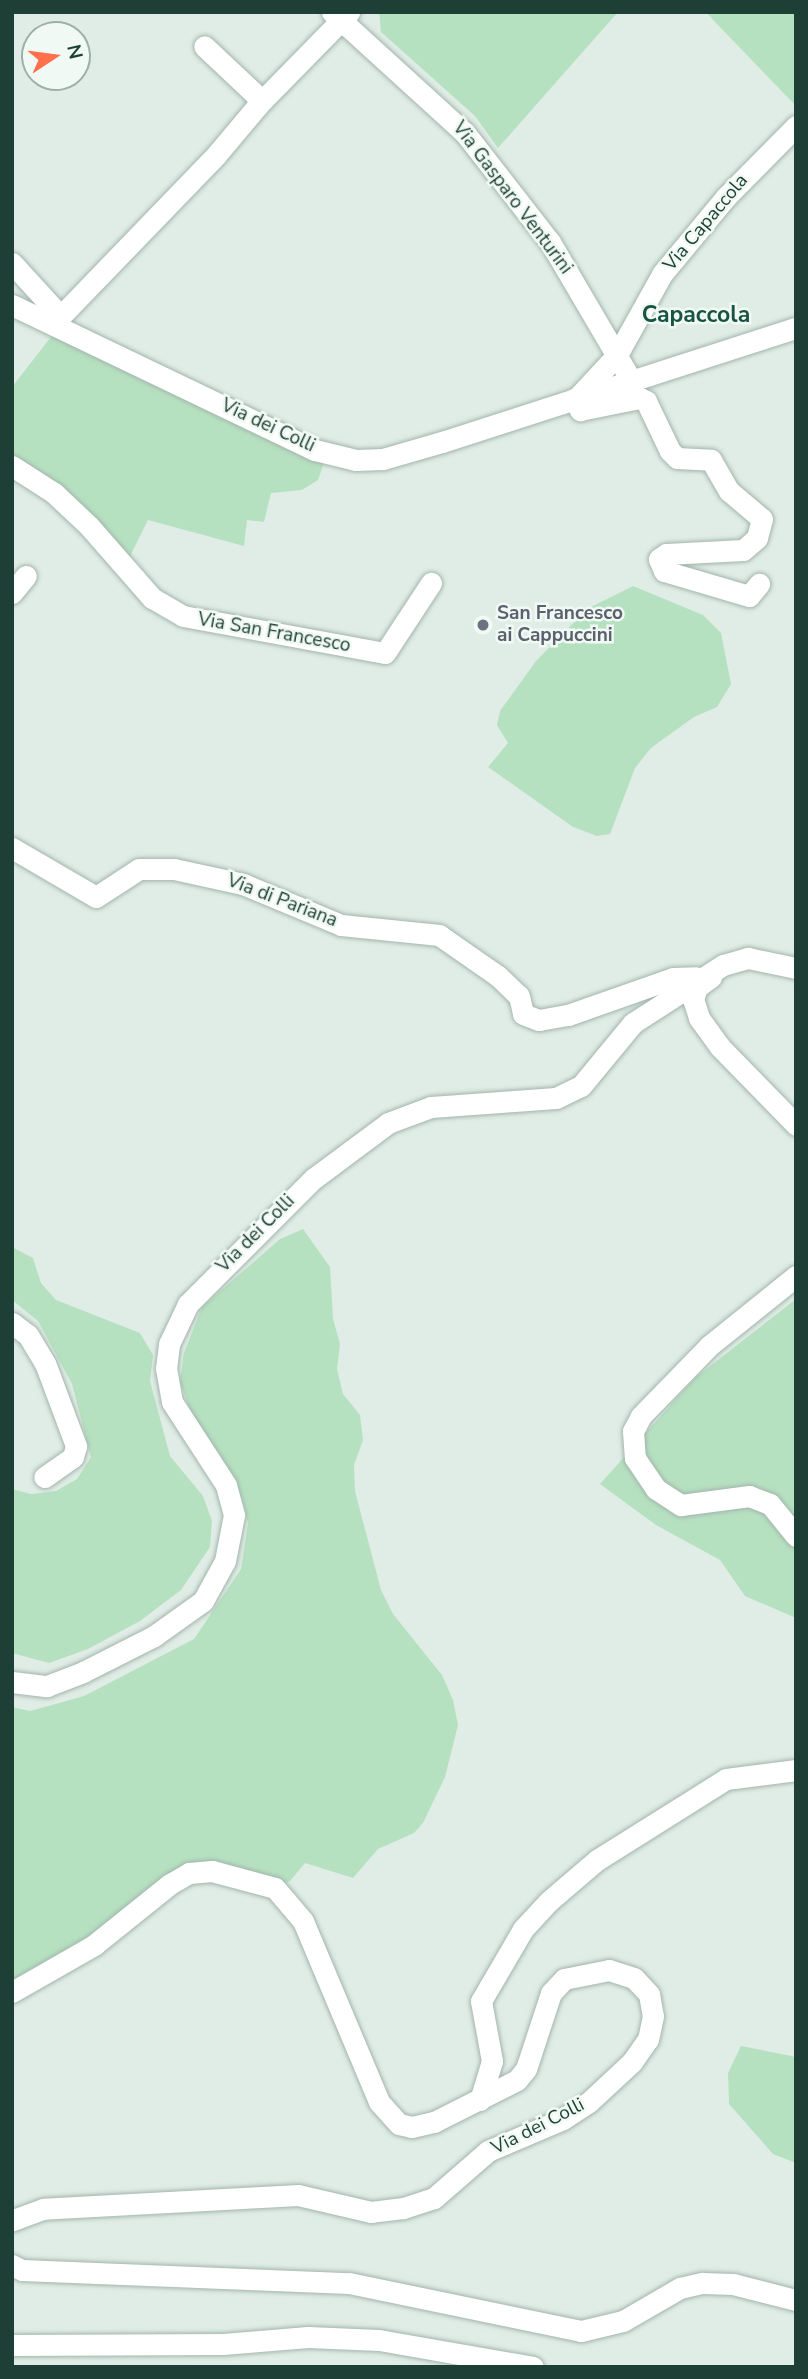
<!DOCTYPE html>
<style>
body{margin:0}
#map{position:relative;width:808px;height:2379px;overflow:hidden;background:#e0ede6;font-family:"Nunito Sans",sans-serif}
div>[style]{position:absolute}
.green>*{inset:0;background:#b6e1c0}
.roads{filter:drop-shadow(0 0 2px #a2b5ad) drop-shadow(0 0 2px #a2b5ad)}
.minor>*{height:21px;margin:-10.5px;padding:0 10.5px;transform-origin:10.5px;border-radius:10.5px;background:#fff}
.dots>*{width:19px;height:19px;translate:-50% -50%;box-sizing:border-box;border:4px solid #f0f9f4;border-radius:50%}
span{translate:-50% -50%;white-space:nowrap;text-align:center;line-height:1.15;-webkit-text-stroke:5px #f0f9f4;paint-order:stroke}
.street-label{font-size:19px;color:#1e3f35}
.worship-label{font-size:19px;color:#5b616d;font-weight:700}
.left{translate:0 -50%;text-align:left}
.quarter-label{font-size:23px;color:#185343;font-weight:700}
.frame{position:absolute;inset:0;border:14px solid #1e3f35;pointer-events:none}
.north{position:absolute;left:21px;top:21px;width:70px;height:70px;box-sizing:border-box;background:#f0f9f4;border:2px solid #9cafa8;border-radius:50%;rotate:77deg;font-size:19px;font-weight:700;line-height:28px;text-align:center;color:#1e3f35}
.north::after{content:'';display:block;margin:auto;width:24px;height:32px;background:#ff704b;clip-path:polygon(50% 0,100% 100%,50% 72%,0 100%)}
</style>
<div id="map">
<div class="green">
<i style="clip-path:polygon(379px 12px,618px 12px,498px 148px,475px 116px,381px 32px)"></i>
<i style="clip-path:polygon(706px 12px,796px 12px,796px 106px,715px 22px)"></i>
<i style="clip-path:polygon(54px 333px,324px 463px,318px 480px,302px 490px,271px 493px,264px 522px,247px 520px,244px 546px,148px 520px,129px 558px,20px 464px,12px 451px,12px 387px)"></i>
<i style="clip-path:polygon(633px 586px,703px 615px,721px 633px,731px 684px,717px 707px,694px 717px,651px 748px,635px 768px,610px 834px,597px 836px,573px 827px,488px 767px,508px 743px,497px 725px,500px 711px,536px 661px,587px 609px)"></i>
<i style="clip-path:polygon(303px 1229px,330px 1267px,333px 1319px,340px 1344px,337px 1369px,343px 1394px,360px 1415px,363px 1440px,354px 1465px,355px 1491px,381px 1590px,393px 1614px,442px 1675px,453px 1700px,458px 1725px,445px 1777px,423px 1823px,414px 1833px,378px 1849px,353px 1878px,305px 1863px,290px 1881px,268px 1890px,199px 1874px,52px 1966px,12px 1984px,12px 1707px,30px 1711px,84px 1696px,194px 1639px,241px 1569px,248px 1523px,242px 1499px,195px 1424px,180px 1382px,184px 1353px,202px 1307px,280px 1239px)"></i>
<i style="clip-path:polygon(12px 1247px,33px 1258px,41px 1283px,56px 1300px,140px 1333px,153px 1355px,150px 1381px,170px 1456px,203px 1496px,212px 1521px,210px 1547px,181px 1590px,140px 1621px,88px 1649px,49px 1663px,12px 1653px,12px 1489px,31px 1494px,56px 1491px,77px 1479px,91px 1457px,72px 1384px,38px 1321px,12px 1300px)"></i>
<i style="clip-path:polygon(796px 1299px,796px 1618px,745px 1596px,720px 1560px,656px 1525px,600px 1484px,695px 1378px)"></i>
<i style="clip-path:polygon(741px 2046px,796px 2057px,796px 2163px,773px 2154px,729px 2104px,728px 2073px)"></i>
</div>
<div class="roads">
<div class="minor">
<i style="left:332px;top:12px;width:180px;rotate:42.3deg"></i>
<i style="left:465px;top:133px;width:138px;rotate:52.1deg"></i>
<i style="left:550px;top:242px;width:160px;rotate:59.6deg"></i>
<i style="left:259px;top:104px;width:129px;rotate:-45.6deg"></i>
<i style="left:12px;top:263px;width:59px;rotate:47.7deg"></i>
<i style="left:52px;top:307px;width:15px;rotate:79deg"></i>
<i style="left:12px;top:305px;width:336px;rotate:25.6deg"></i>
<i style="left:315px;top:450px;width:42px;rotate:13.7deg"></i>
<i style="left:356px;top:460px;width:27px;rotate:-2deg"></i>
<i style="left:383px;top:459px;width:61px;rotate:-16.1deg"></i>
<i style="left:442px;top:442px;width:372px;rotate:-17.9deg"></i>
<i style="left:55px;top:322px;width:233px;rotate:-46deg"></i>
<i style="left:217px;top:154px;width:65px;rotate:-50deg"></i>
<i style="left:259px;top:104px;width:9px;rotate:-108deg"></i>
<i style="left:256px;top:95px;width:71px;rotate:-136.7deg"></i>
<i style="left:578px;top:397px;width:57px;rotate:-47.1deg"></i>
<i style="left:617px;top:355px;width:93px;rotate:-60.9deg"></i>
<i style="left:662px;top:274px;width:100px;rotate:-50.3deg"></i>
<i style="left:726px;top:197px;width:100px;rotate:-45.4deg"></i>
<i style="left:574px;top:399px;width:13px;rotate:61deg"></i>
<i style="left:580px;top:410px;width:61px;rotate:-11.3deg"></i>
<i style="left:640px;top:398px;width:7px;rotate:27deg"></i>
<i style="left:646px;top:401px;width:55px;rotate:64.4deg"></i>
<i style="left:670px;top:451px;width:10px;rotate:45deg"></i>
<i style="left:677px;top:458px;width:34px;rotate:3deg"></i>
<i style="left:711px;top:460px;width:36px;rotate:60deg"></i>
<i style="left:729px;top:491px;width:43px;rotate:40.3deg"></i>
<i style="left:762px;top:519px;width:20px;rotate:105deg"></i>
<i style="left:757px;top:538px;width:18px;rotate:139deg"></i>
<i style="left:743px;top:550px;width:77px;rotate:177deg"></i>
<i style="left:666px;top:554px;width:9px;rotate:144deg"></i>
<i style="left:659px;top:559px;width:13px;rotate:67deg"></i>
<i style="left:664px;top:571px;width:89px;rotate:16.4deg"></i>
<i style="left:749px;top:596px;width:16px;rotate:-50deg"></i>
<i style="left:12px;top:466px;width:50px;rotate:32.7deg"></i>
<i style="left:54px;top:493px;width:48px;rotate:43.3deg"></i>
<i style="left:89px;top:526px;width:96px;rotate:48.8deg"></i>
<i style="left:152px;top:598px;width:36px;rotate:30deg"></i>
<i style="left:183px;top:616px;width:205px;rotate:10.4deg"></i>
<i style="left:385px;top:653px;width:84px;rotate:-56.7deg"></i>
<i style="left:12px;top:593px;width:22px;rotate:-51deg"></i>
<i style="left:12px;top:848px;width:97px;rotate:30.3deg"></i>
<i style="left:96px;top:897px;width:51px;rotate:-33.1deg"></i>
<i style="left:139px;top:869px;width:35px"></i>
<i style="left:174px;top:869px;width:71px;rotate:12.3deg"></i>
<i style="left:243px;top:884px;width:106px;rotate:22.7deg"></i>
<i style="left:341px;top:925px;width:99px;rotate:5.8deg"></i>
<i style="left:439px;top:935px;width:72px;rotate:34.8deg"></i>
<i style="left:498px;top:976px;width:29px;rotate:44deg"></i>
<i style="left:519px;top:996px;width:18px;rotate:77deg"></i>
<i style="left:523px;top:1014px;width:17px;rotate:21deg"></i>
<i style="left:539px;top:1020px;width:29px;rotate:-10deg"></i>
<i style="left:568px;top:1015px;width:111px;rotate:-19.4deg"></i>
<i style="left:673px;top:978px;width:23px;rotate:-2deg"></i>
<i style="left:711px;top:977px;width:17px;rotate:144deg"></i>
<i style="left:697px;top:987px;width:13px;rotate:108deg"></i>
<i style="left:693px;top:999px;width:20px;rotate:72deg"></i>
<i style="left:699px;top:1018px;width:36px;rotate:54deg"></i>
<i style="left:720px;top:1047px;width:109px;rotate:45.7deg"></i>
<i style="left:796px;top:1276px;width:112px;rotate:141.2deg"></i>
<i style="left:709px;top:1346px;width:98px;rotate:134.2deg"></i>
<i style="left:641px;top:1416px;width:17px;rotate:118deg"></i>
<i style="left:633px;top:1431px;width:27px;rotate:86deg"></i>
<i style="left:635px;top:1458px;width:37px;rotate:56deg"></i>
<i style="left:656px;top:1489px;width:30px;rotate:33deg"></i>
<i style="left:681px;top:1505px;width:69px;rotate:-7.5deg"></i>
<i style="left:749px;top:1496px;width:22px;rotate:21deg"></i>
<i style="left:770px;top:1504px;width:41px;rotate:50.9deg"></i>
<i style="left:12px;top:1323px;width:20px;rotate:37deg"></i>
<i style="left:28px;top:1335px;width:33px;rotate:59deg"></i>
<i style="left:45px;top:1363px;width:89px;rotate:69.5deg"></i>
<i style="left:76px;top:1446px;width:11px;rotate:105deg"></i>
<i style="left:73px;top:1457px;width:35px;rotate:145deg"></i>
<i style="left:12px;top:1682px;width:35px;rotate:7deg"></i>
<i style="left:47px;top:1686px;width:39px;rotate:-21deg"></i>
<i style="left:83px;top:1672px;width:80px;rotate:-26.9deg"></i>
<i style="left:154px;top:1636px;width:60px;rotate:-35.5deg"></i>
<i style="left:203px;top:1601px;width:46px;rotate:-61.2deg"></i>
<i style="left:225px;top:1561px;width:47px;rotate:-78.9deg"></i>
<i style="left:234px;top:1515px;width:31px;rotate:-105deg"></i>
<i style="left:226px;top:1485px;width:99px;rotate:-123deg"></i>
<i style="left:172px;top:1402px;width:34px;rotate:-100deg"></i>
<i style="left:166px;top:1369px;width:25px;rotate:-83deg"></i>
<i style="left:169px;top:1344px;width:44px;rotate:-64.6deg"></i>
<i style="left:188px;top:1304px;width:177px;rotate:-45deg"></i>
<i style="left:313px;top:1179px;width:94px;rotate:-36.7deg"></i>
<i style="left:388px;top:1123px;width:46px;rotate:-20.4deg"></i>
<i style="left:431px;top:1107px;width:125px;rotate:-4.1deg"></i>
<i style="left:556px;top:1098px;width:28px;rotate:-26deg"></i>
<i style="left:581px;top:1086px;width:82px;rotate:-50.5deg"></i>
<i style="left:633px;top:1023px;width:107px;rotate:-32.8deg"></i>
<i style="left:723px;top:965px;width:26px;rotate:-16deg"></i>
<i style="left:748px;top:958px;width:49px;rotate:11.8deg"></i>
<i style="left:12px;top:1992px;width:95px;rotate:-29.8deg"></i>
<i style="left:94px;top:1945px;width:97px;rotate:-38.8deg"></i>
<i style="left:170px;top:1884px;width:22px;rotate:-30deg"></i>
<i style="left:189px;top:1873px;width:23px;rotate:-5deg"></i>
<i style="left:212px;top:1871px;width:65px;rotate:15.1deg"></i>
<i style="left:275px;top:1888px;width:43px;rotate:49.7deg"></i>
<i style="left:303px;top:1921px;width:196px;rotate:67.2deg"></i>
<i style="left:379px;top:2102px;width:30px;rotate:48deg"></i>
<i style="left:399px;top:2124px;width:13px;rotate:13deg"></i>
<i style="left:412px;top:2127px;width:23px;rotate:-13deg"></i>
<i style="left:434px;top:2122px;width:93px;rotate:-26.8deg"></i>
<i style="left:517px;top:2080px;width:14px;rotate:-51deg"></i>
<i style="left:526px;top:2069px;width:80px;rotate:-71.8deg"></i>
<i style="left:551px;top:1993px;width:19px;rotate:-47deg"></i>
<i style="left:564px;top:1979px;width:46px;rotate:-11.3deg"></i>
<i style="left:609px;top:1970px;width:26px;rotate:18deg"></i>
<i style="left:634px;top:1978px;width:22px;rotate:47deg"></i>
<i style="left:649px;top:1994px;width:22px;rotate:80deg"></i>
<i style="left:653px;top:2016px;width:24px;rotate:102deg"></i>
<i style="left:648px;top:2039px;width:28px;rotate:125deg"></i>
<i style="left:632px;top:2062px;width:59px;rotate:137.1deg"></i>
<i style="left:589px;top:2102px;width:31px;rotate:147deg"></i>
<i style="left:563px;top:2119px;width:82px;rotate:156.9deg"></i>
<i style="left:488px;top:2151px;width:72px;rotate:139deg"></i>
<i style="left:434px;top:2198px;width:33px;rotate:162deg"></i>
<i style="left:403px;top:2208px;width:32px;rotate:173deg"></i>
<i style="left:371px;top:2212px;width:75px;rotate:-166.9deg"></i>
<i style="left:298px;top:2195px;width:255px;rotate:176.9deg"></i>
<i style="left:43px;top:2209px;width:33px;rotate:160deg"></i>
<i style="left:480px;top:2100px;width:41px;rotate:-72.9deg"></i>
<i style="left:492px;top:2061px;width:61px;rotate:-100.4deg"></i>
<i style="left:481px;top:2001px;width:83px;rotate:-59.7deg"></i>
<i style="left:523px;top:1929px;width:38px;rotate:-47deg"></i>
<i style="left:549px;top:1901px;width:63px;rotate:-40.5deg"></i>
<i style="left:597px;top:1860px;width:152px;rotate:-32.1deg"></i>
<i style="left:726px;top:1779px;width:71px;rotate:-7.3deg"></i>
<i style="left:12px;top:2265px;width:11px;rotate:27deg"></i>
<i style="left:22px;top:2270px;width:327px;rotate:2.3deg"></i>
<i style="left:349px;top:2283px;width:237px;rotate:11.7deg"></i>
<i style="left:581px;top:2331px;width:43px;rotate:-13.4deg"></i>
<i style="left:623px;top:2321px;width:66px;rotate:-30.1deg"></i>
<i style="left:680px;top:2288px;width:23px;rotate:-13deg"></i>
<i style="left:702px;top:2283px;width:31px;rotate:2deg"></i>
<i style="left:733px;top:2284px;width:65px;rotate:14.3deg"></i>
<i style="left:12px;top:2345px;width:211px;rotate:-0.3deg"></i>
<i style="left:223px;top:2344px;width:85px;rotate:-4.7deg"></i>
<i style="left:308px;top:2337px;width:71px;rotate:2.4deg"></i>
<i style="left:379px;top:2340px;width:156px;rotate:9.9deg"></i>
</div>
</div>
<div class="dots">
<i style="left:483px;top:625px;background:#6b7280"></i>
</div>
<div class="street-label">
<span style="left:512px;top:198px;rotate:53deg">Via Gasparo Venturini</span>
<span style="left:706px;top:223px;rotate:-50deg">Via Capaccola</span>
<span style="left:268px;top:426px;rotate:25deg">Via dei Colli</span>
<span style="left:274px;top:633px;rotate:10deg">Via San Francesco</span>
<span style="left:282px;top:901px;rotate:21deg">Via di Pariana</span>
<span style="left:256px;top:1234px;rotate:-45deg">Via dei Colli</span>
<span style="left:538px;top:2127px;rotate:-27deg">Via dei Colli</span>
</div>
<div class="worship-label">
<span class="left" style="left:497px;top:625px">San Francesco<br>ai Cappuccini</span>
</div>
<div class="quarter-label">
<span style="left:696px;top:315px">Capaccola</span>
</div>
<div class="frame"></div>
<div class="north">N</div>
</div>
